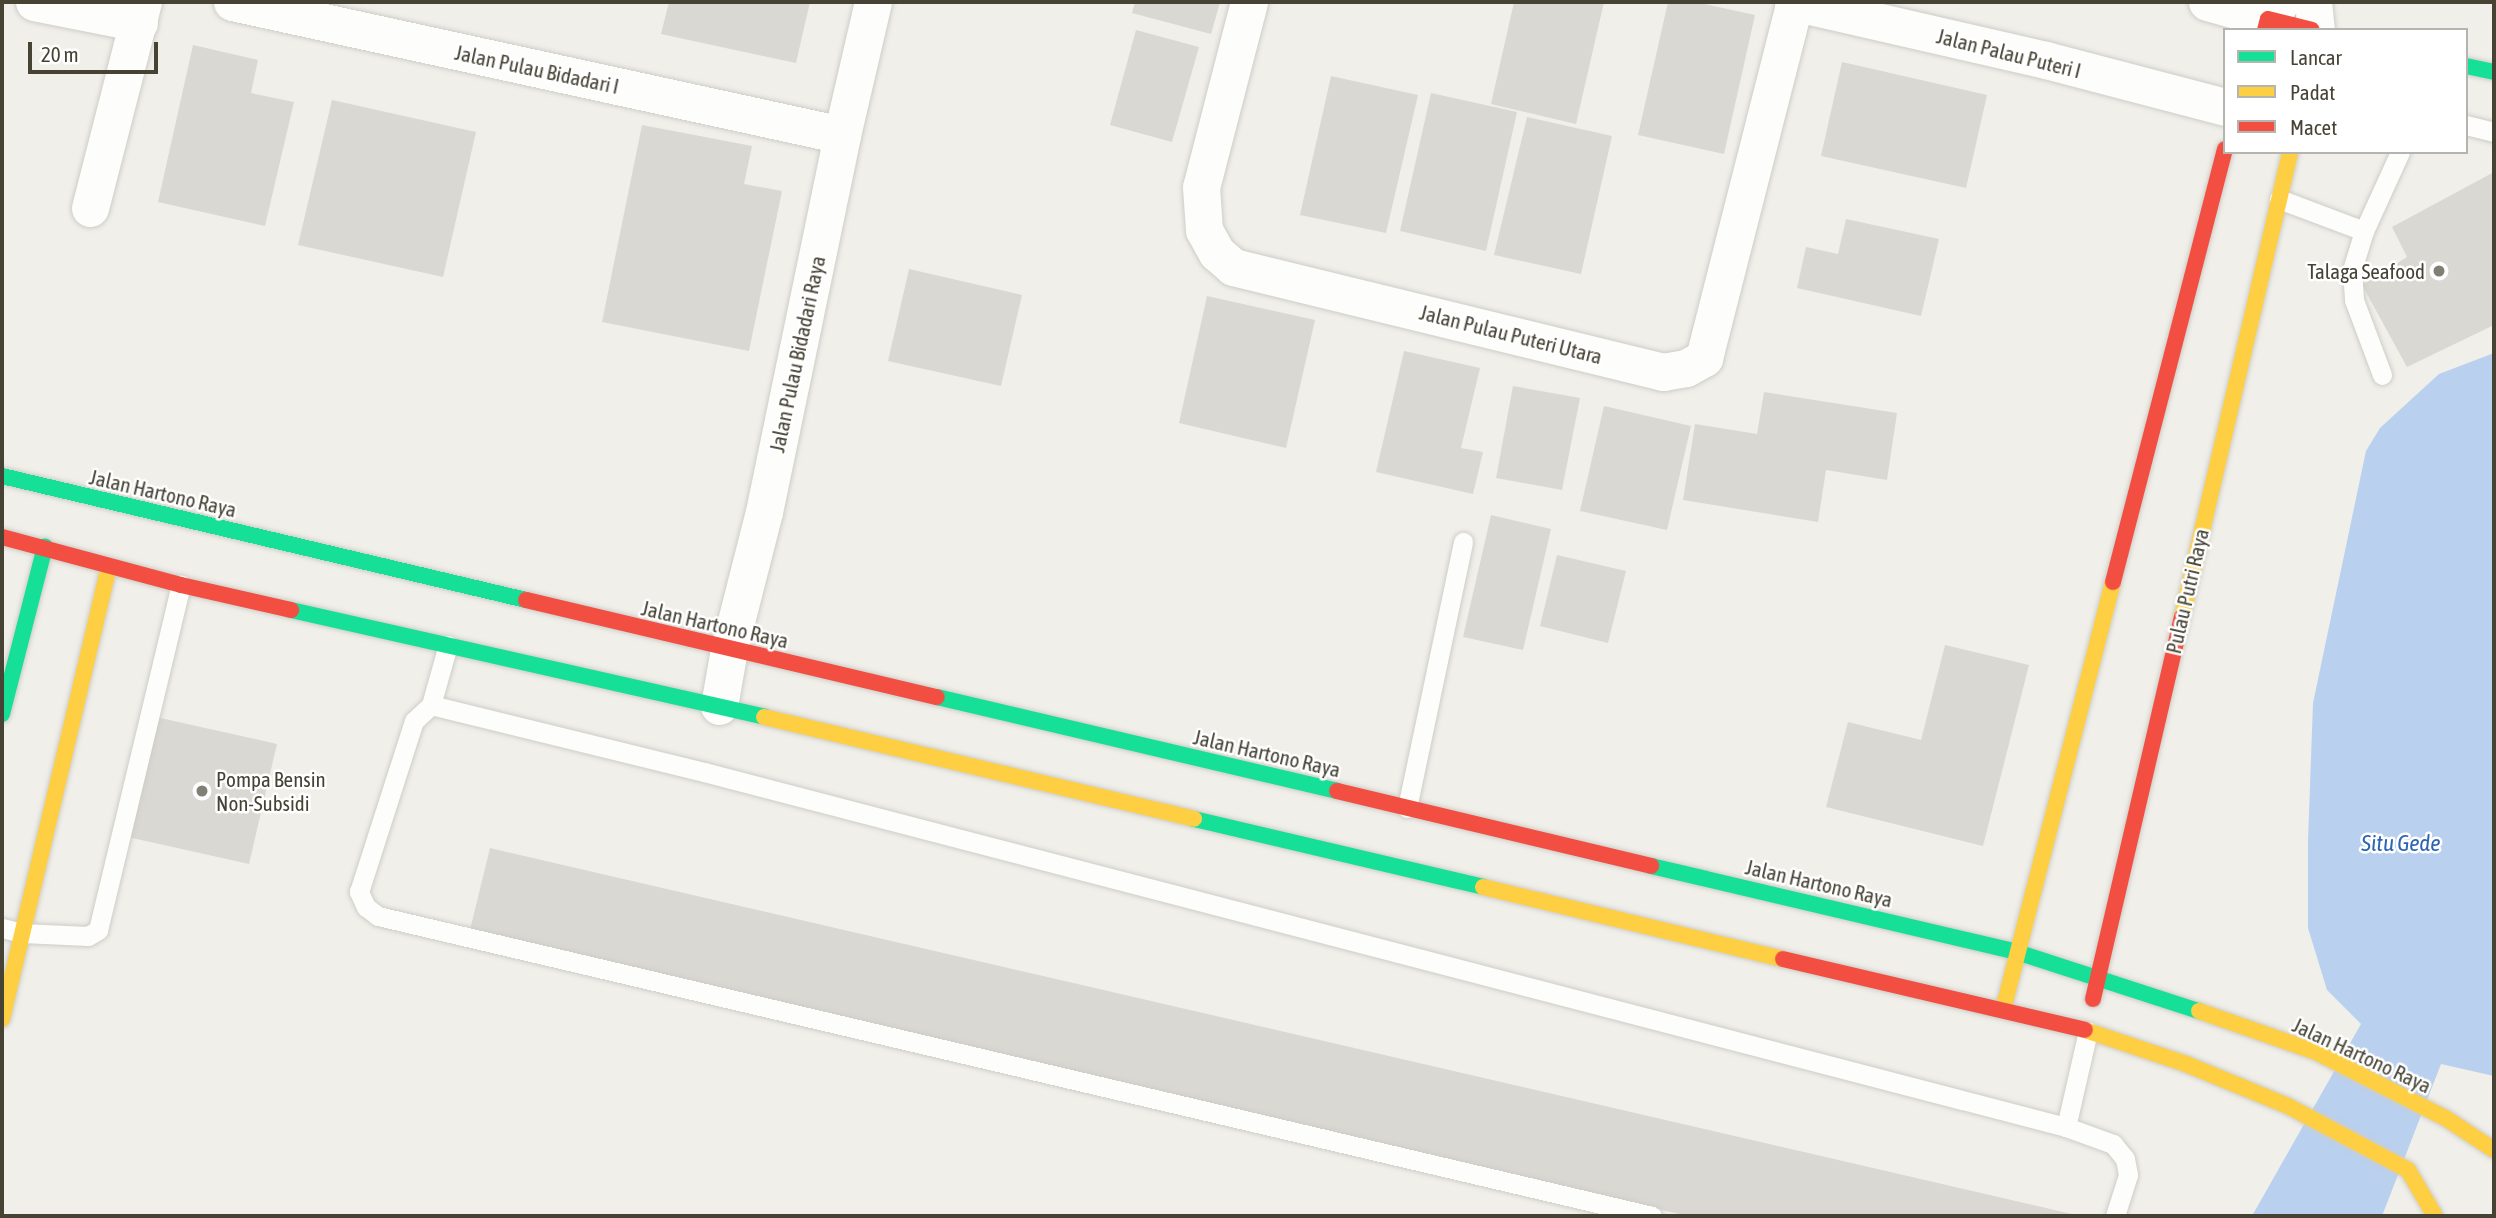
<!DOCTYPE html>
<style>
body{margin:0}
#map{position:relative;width:2496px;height:1218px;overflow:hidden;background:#f0efe9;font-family:"Asap Condensed",sans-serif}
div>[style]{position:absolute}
.water>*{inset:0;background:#b9d0ef}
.building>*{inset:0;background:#dad8d2}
.roads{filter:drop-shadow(0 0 2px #cecdc7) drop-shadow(0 0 2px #cecdc7)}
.lane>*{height:19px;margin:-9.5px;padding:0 9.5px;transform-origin:9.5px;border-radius:9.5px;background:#fdfdfc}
.street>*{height:37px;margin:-18.5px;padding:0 18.5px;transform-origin:18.5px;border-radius:18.5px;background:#fdfdfc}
.fast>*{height:16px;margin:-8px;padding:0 8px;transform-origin:8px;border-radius:8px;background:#16e098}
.slow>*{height:16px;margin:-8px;padding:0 8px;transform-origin:8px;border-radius:8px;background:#ffcf43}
.jam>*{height:16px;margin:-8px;padding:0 8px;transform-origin:8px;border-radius:8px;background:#f24e42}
.dots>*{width:19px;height:19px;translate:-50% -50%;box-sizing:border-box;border:4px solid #fff;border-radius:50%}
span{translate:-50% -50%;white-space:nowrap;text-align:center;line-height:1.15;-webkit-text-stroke:5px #fff;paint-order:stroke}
.street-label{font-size:21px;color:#464335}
.poi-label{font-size:21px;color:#464335}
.right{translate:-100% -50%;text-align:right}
.left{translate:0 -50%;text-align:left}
.water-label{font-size:23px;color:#2d64b3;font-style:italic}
.frame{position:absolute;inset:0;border:4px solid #464335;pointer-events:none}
.legend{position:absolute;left:2223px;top:28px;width:245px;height:126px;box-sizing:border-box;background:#fff;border:2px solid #b5b4ae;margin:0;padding:9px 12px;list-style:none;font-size:21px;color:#464335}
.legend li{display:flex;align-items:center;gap:14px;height:35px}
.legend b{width:35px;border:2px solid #b5b4ae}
.scale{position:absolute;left:28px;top:42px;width:130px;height:32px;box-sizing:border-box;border:4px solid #464335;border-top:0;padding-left:9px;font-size:21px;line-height:24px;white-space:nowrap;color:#464335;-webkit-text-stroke:5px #fff;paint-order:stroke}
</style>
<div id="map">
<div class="water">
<i style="clip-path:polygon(2494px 353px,2494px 1076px,2441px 1064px,2382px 1216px,2252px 1216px,2361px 1024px,2327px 990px,2308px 928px,2308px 841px,2313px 703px,2366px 451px,2380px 428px,2439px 374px)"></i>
</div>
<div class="building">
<i style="clip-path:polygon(669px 2px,810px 2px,796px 63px,661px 34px)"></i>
<i style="clip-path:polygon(1135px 2px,1220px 2px,1211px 34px,1132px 13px)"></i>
<i style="clip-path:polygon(1514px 2px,1604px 2px,1576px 124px,1491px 104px)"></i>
<i style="clip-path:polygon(1668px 2px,1695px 2px,1755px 15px,1724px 154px,1638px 135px)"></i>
<i style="clip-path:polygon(1136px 30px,1199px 47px,1172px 142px,1110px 125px)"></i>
<i style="clip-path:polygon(193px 45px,258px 60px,251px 93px,294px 102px,265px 226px,158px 202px)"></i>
<i style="clip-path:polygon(1842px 62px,1987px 95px,1966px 188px,1821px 156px)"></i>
<i style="clip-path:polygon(1331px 76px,1418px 95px,1386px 233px,1300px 215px)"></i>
<i style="clip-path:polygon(1431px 93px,1517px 112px,1486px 251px,1400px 231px)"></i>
<i style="clip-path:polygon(332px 100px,476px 132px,443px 277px,298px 245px)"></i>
<i style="clip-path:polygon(1527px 117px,1612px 136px,1581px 274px,1494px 255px)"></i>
<i style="clip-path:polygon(642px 125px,752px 146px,744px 184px,782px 191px,749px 351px,602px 322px)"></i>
<i style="clip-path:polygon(2494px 172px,2494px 325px,2407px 367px,2362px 285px,2407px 257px,2392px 227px)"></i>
<i style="clip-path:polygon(1846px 219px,1939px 239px,1921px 316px,1797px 288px,1806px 247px,1838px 254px)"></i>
<i style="clip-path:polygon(909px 269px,1022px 295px,1001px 386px,888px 361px)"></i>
<i style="clip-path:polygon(1207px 296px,1315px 320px,1286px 448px,1179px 423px)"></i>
<i style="clip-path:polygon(1404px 351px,1480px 368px,1461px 448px,1483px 452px,1473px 494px,1376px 472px)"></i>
<i style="clip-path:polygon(1513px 386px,1580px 398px,1562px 490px,1496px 478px)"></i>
<i style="clip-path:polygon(1764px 392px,1897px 413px,1887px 480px,1826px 470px,1818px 522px,1683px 500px,1695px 424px,1757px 434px)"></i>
<i style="clip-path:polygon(1604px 406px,1691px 426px,1667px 530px,1580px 511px)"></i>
<i style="clip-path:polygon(1491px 515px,1551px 529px,1523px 650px,1463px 637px)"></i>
<i style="clip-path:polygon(1557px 555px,1626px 571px,1608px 643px,1540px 626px)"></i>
<i style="clip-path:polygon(1945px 645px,2029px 665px,1983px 846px,1826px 807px,1848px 722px,1921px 740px)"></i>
<i style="clip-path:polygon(156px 717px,277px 744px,249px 864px,128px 837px)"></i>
<i style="clip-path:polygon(490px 848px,2076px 1215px,2076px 1216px,1688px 1216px,469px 934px)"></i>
</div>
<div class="roads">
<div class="lane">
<i style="left:2466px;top:125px;width:29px;rotate:14deg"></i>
<i style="left:2279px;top:199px;width:91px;rotate:20.6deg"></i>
<i style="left:2364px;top:231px;width:87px;rotate:-65.5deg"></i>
<i style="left:2364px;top:231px;width:41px;rotate:107.1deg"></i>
<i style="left:2352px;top:270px;width:30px;rotate:86deg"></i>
<i style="left:2354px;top:300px;width:80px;rotate:69.5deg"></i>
<i style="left:431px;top:705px;width:62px;rotate:-74.2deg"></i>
<i style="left:1407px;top:808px;width:272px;rotate:-78.1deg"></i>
<i style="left:2px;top:928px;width:21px;rotate:14deg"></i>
<i style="left:22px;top:933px;width:66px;rotate:2.6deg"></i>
<i style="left:88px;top:936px;width:12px;rotate:-31deg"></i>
<i style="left:98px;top:930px;width:355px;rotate:-76.5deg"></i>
<i style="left:2066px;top:1127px;width:98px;rotate:-77.1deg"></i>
<i style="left:1652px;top:1216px;width:1309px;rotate:-166.75deg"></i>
<i style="left:378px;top:916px;width:15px;rotate:-143deg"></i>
<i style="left:366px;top:907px;width:17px;rotate:-115deg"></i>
<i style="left:359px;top:892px;width:180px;rotate:-72.2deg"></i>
<i style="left:414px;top:721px;width:23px;rotate:-43deg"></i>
<i style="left:431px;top:705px;width:281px;rotate:13.8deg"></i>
<i style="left:704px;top:772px;width:1408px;rotate:14.61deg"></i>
<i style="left:2066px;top:1127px;width:50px;rotate:19.9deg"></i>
<i style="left:2113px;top:1144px;width:19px;rotate:51deg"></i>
<i style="left:2125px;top:1159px;width:16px;rotate:79deg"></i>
<i style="left:2128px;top:1175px;width:43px;rotate:107.6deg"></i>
</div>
<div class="street">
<i style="left:34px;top:2px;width:107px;rotate:11.3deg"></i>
<i style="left:232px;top:2px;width:624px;rotate:12.3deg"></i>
<i style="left:1249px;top:2px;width:191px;rotate:104.5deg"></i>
<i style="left:1201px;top:187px;width:43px;rotate:86deg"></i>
<i style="left:1204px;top:230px;width:26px;rotate:61deg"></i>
<i style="left:1217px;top:253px;width:21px;rotate:41deg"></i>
<i style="left:1233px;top:267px;width:443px;rotate:13.7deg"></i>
<i style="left:1663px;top:372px;width:23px;rotate:-10deg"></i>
<i style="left:1686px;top:368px;width:21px;rotate:-29deg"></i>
<i style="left:1704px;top:358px;width:367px;rotate:-75.7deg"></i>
<i style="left:1793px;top:2px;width:260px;rotate:12.9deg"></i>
<i style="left:2046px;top:60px;width:185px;rotate:14.7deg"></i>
<i style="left:2207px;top:2px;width:63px;rotate:15.6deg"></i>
<i style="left:2268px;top:19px;width:21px;rotate:-53deg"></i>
<i style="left:2313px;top:2px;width:28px;rotate:84deg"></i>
<i style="left:90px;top:208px;width:213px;rotate:-75.6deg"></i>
<i style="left:719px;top:706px;width:58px;rotate:-80deg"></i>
<i style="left:729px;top:649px;width:141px;rotate:-75.7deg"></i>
<i style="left:764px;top:512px;width:385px;rotate:-78.3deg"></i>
<i style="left:842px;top:135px;width:137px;rotate:-76.9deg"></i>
</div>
<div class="fast">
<i style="left:2466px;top:66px;width:29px;rotate:12deg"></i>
<i style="left:2px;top:476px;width:538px;rotate:13.31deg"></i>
<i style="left:291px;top:610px;width:485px;rotate:12.7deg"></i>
<i style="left:937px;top:697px;width:411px;rotate:13.2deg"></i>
<i style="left:2px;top:714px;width:173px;rotate:-75.6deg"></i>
<i style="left:1194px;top:819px;width:297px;rotate:13.2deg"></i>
<i style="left:1651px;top:866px;width:376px;rotate:13.2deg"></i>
<i style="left:2017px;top:952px;width:191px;rotate:18deg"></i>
</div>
<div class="slow">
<i style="left:2182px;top:617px;width:477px;rotate:-76.9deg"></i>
<i style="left:764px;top:717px;width:442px;rotate:13.3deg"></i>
<i style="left:1483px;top:887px;width:309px;rotate:13.5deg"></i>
<i style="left:2003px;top:1010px;width:442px;rotate:-75.6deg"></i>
<i style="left:2199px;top:1011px;width:124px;rotate:19.3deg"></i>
<i style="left:2316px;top:1052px;width:147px;rotate:27.1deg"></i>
<i style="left:2447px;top:1119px;width:56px;rotate:33.4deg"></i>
<i style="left:2px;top:1019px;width:464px;rotate:-76.7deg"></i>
<i style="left:2085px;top:1030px;width:107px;rotate:18.6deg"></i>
<i style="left:2186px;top:1064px;width:110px;rotate:22.4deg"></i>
<i style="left:2288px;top:1106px;width:136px;rotate:28.1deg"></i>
<i style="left:2408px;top:1170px;width:53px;rotate:59.6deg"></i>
</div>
<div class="jam">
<i style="left:2265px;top:30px;width:11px;rotate:-75deg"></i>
<i style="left:2268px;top:19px;width:45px;rotate:14deg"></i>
<i style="left:2px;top:537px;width:185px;rotate:15deg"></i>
<i style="left:181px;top:585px;width:113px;rotate:12.8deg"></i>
<i style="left:2113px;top:582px;width:447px;rotate:-75.5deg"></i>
<i style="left:526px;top:600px;width:422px;rotate:13.3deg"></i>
<i style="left:1337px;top:791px;width:323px;rotate:13.4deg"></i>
<i style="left:1783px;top:959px;width:310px;rotate:13.2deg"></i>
<i style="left:2093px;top:999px;width:392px;rotate:-76.9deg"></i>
</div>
</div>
<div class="dots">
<i style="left:2439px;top:271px;background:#827f74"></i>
<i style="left:202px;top:791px;background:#827f74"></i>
</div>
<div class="street-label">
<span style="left:2009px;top:53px;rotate:14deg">Jalan Palau Puteri I</span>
<span style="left:537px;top:69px;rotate:12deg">Jalan Pulau Bidadari I</span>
<span style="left:1511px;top:334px;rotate:14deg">Jalan Pulau Puteri Utara</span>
<span style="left:797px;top:354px;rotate:-78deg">Jalan Pulau Bidadari Raya</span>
<span style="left:163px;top:493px;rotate:13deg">Jalan Hartono Raya</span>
<span style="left:2187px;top:591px;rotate:-77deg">Pulau Putri Raya</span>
<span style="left:715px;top:624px;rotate:13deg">Jalan Hartono Raya</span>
<span style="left:1267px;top:753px;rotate:13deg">Jalan Hartono Raya</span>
<span style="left:1819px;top:883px;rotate:13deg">Jalan Hartono Raya</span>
<span style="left:2362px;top:1055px;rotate:25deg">Jalan Hartono Raya</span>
</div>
<div class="poi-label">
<span class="right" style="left:2425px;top:271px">Talaga Seafood</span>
<span class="left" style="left:216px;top:791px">Pompa Bensin<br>Non-Subsidi</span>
</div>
<div class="water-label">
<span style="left:2401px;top:843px">Situ Gede</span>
</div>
<div class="frame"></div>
<ul class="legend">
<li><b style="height:9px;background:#16e098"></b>Lancar</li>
<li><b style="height:9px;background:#ffcf43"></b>Padat</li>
<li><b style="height:9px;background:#f24e42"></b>Macet</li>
</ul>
<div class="scale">20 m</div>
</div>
